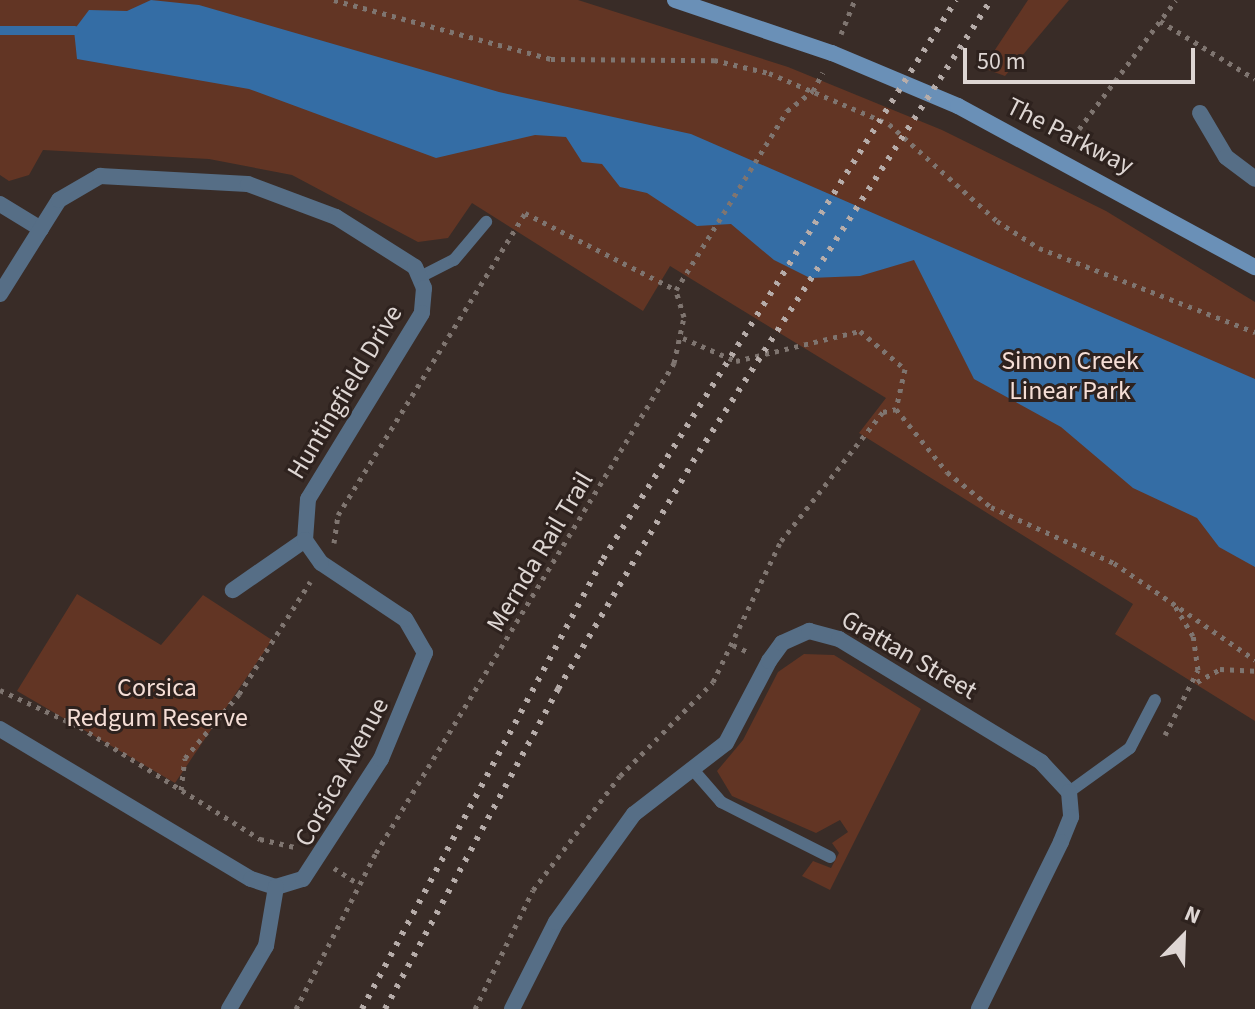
<!DOCTYPE html>
<style>
body{margin:0}
#map{position:relative;width:1255px;height:1009px;overflow:hidden;background:#392c27;font-family:"Source Sans 3",sans-serif}
div>[style]{position:absolute}
.green>*{inset:0;background:#623524}
.water>*{inset:0;background:#346da5}
.stream>*{height:9px;margin:-4.5px;padding:0 4.5px;transform-origin:4.5px;border-radius:4.5px;background:#346da5}
.path>*{height:5px;margin-top:-2.5px;transform-origin:0;background:repeating-linear-gradient(90deg,#7f7570 0 4px,transparent 0 10px)}
.lane>*{height:12px;margin:-6px;padding:0 6px;transform-origin:6px;border-radius:6px;background:#566e86}
.street>*{height:16px;margin:-8px;padding:0 8px;transform-origin:8px;border-radius:8px;background:#566e86}
.secondary>*{height:16px;margin:-8px;padding:0 8px;transform-origin:8px;border-radius:8px;background:#6a90b7}
.rail>*{height:6px;margin-top:-3px;transform-origin:0;background:repeating-linear-gradient(90deg,#b7adaa 0 4px,transparent 0 12px)}
span{translate:-50% -50%;white-space:nowrap;text-align:center;line-height:1.15;-webkit-text-stroke:6px #2e221e;paint-order:stroke}
.street-label{font-size:26px;color:#ded6d3}
.park-label{font-size:26px;color:#f5ded6}
.north{position:absolute;left:1143px;top:897px;width:80px;height:80px;-webkit-text-stroke:6px #2e221e;paint-order:stroke;rotate:23deg;font-size:22px;font-weight:700;line-height:32px;text-align:center;color:#ded6d3}
.north::after{content:'';display:block;margin:auto;width:28px;height:36px;background:#ded6d3;clip-path:polygon(50% 0,100% 100%,50% 72%,0 100%)}
.scale{position:absolute;left:963px;top:48px;width:232px;height:36px;box-sizing:border-box;border:4px solid #ded6d3;border-top:0;padding-left:10px;font-size:24px;line-height:28px;white-space:nowrap;color:#ded6d3;-webkit-text-stroke:6px #2e221e;paint-order:stroke}
</style>
<div id="map">
<div class="green">
<i style="clip-path:polygon(0 0,578px 0,788px 67px,942px 130px,1106px 211px,1255px 302px,1255px 721px,1115px 634px,1133px 604px,859px 433px,886px 398px,670px 266px,643px 311px,472px 203px,448px 238px,418px 242px,292px 175px,209px 159px,43px 150px,29px 175px,9px 181px,0 175px)"></i>
<i style="clip-path:polygon(1028px 0,1069px 0,1005px 76px,983px 68px)"></i>
<i style="clip-path:polygon(77px 594px,161px 645px,203px 595px,272px 640px,175px 783px,17px 691px)"></i>
<i style="clip-path:polygon(804px 654px,834px 655px,921px 709px,830px 890px,802px 876px,813px 861px,831px 868px,839px 853px,832px 843px,848px 832px,840px 820px,816px 833px,732px 796px,717px 771px,743px 740px,778px 672px)"></i>
</div>
<div class="water">
<i style="clip-path:polygon(151px 0,199px 5px,499px 92px,691px 134px,1255px 379px,1255px 567px,1219px 547px,1197px 518px,1133px 488px,1061px 427px,974px 379px,914px 260px,860px 276px,810px 278px,774px 260px,731px 224px,697px 226px,647px 193px,620px 187px,602px 164px,582px 162px,566px 137px,535px 135px,436px 158px,249px 89px,77px 59px,74px 30px,89px 10px,127px 11px)"></i>
</div>
<div class="stream">
<i style="left:0;top:30px;width:74px"></i>
</div>
<div class="path">
<i style="left:334px;top:0;width:225px;rotate:15.2deg"></i>
<i style="left:551px;top:59px;width:163px;rotate:0.4deg"></i>
<i style="left:714px;top:60px;width:57px;rotate:13.3deg"></i>
<i style="left:769px;top:73px;width:130px;rotate:23deg"></i>
<i style="left:889px;top:124px;width:145px;rotate:41.9deg"></i>
<i style="left:997px;top:221px;width:50px;rotate:32.7deg"></i>
<i style="left:1039px;top:248px;width:232px;rotate:21.3deg"></i>
<i style="left:1160px;top:21px;width:111px;rotate:31.4deg"></i>
<i style="left:841px;top:34px;width:37px;rotate:-68deg"></i>
<i style="left:1079px;top:129px;width:161px;rotate:-53.1deg"></i>
<i style="left:683px;top:338px;width:58px;rotate:23.5deg"></i>
<i style="left:736px;top:361px;width:128px;rotate:-13.6deg"></i>
<i style="left:860px;top:331px;width:59px;rotate:40.2deg"></i>
<i style="left:905px;top:369px;width:41px;rotate:102.7deg"></i>
<i style="left:896px;top:409px;width:81px;rotate:51deg"></i>
<i style="left:947px;top:472px;width:56px;rotate:38.5deg"></i>
<i style="left:991px;top:507px;width:135px;rotate:24.5deg"></i>
<i style="left:1114px;top:563px;width:171px;rotate:34.5deg"></i>
<i style="left:334px;top:543px;width:28px;rotate:-82deg"></i>
<i style="left:338px;top:515px;width:355px;rotate:-58.2deg"></i>
<i style="left:525px;top:213px;width:169px;rotate:27deg"></i>
<i style="left:733px;top:645px;width:19px;rotate:25deg"></i>
<i style="left:1197px;top:682px;width:26px;rotate:-29deg"></i>
<i style="left:1220px;top:669px;width:35px;rotate:3deg"></i>
<i style="left:0;top:690px;width:88px;rotate:24.8deg"></i>
<i style="left:80px;top:727px;width:212px;rotate:31.9deg"></i>
<i style="left:260px;top:839px;width:39px;rotate:13deg"></i>
<i style="left:1165px;top:735px;width:73px;rotate:-63.1deg"></i>
<i style="left:1198px;top:670px;width:34px;rotate:-98deg"></i>
<i style="left:1193px;top:636px;width:39px;rotate:-121deg"></i>
<i style="left:181px;top:790px;width:32px;rotate:-83deg"></i>
<i style="left:185px;top:758px;width:84px;rotate:-49.8deg"></i>
<i style="left:239px;top:694px;width:133px;rotate:-57.6deg"></i>
<i style="left:334px;top:868px;width:30px;rotate:33deg"></i>
<i style="left:296px;top:1009px;width:175px;rotate:-62.9deg"></i>
<i style="left:376px;top:853px;width:574px;rotate:-58.69deg"></i>
<i style="left:674px;top:363px;width:47px;rotate:-77.7deg"></i>
<i style="left:684px;top:317px;width:28px;rotate:-107deg"></i>
<i style="left:676px;top:290px;width:211px;rotate:-58.2deg"></i>
<i style="left:787px;top:111px;width:33px;rotate:-38deg"></i>
<i style="left:813px;top:91px;width:21px;rotate:-62deg"></i>
<i style="left:475px;top:1009px;width:132px;rotate:-64deg"></i>
<i style="left:533px;top:890px;width:143px;rotate:-52.7deg"></i>
<i style="left:620px;top:776px;width:132px;rotate:-45.3deg"></i>
<i style="left:713px;top:682px;width:157px;rotate:-64.3deg"></i>
<i style="left:781px;top:541px;width:164px;rotate:-51.7deg"></i>
<i style="left:883px;top:412px;width:13px;rotate:-13deg"></i>
</div>
<div class="lane">
<i style="left:420px;top:277px;width:38px;rotate:-27deg"></i>
<i style="left:454px;top:260px;width:50px;rotate:-49.9deg"></i>
<i style="left:695px;top:772px;width:40px;rotate:49deg"></i>
<i style="left:721px;top:802px;width:122px;rotate:26.8deg"></i>
<i style="left:1069px;top:792px;width:75px;rotate:-35.8deg"></i>
<i style="left:1130px;top:748px;width:54px;rotate:-62.5deg"></i>
</div>
<div class="street">
<i style="left:1200px;top:113px;width:51px;rotate:59.4deg"></i>
<i style="left:1226px;top:157px;width:36px;rotate:37deg"></i>
<i style="left:0;top:204px;width:48px;rotate:31.4deg"></i>
<i style="left:0;top:294px;width:111px;rotate:-57.9deg"></i>
<i style="left:59px;top:200px;width:48px;rotate:-30.3deg"></i>
<i style="left:100px;top:176px;width:148px;rotate:3.1deg"></i>
<i style="left:248px;top:184px;width:94px;rotate:20.6deg"></i>
<i style="left:336px;top:217px;width:93px;rotate:32.3deg"></i>
<i style="left:415px;top:267px;width:23px;rotate:67deg"></i>
<i style="left:424px;top:288px;width:25px;rotate:95deg"></i>
<i style="left:422px;top:313px;width:218px;rotate:121.5deg"></i>
<i style="left:308px;top:499px;width:41px;rotate:94.2deg"></i>
<i style="left:305px;top:540px;width:88px;rotate:145.2deg"></i>
<i style="left:0;top:729px;width:292px;rotate:30.9deg"></i>
<i style="left:251px;top:879px;width:26px;rotate:18deg"></i>
<i style="left:276px;top:887px;width:28px;rotate:-17deg"></i>
<i style="left:303px;top:879px;width:143px;rotate:-57deg"></i>
<i style="left:381px;top:759px;width:115px;rotate:-67.5deg"></i>
<i style="left:425px;top:653px;width:39px;rotate:-120deg"></i>
<i style="left:405px;top:619px;width:101px;rotate:-146.3deg"></i>
<i style="left:321px;top:563px;width:28px;rotate:-125deg"></i>
<i style="left:229px;top:1009px;width:73px;rotate:-59.6deg"></i>
<i style="left:266px;top:946px;width:60px;rotate:-80.4deg"></i>
<i style="left:512px;top:1009px;width:97px;rotate:-63.2deg"></i>
<i style="left:556px;top:922px;width:133px;rotate:-54.2deg"></i>
<i style="left:634px;top:814px;width:116px;rotate:-37.7deg"></i>
<i style="left:726px;top:743px;width:93px;rotate:-62.3deg"></i>
<i style="left:769px;top:661px;width:22px;rotate:-54deg"></i>
<i style="left:782px;top:643px;width:30px;rotate:-24deg"></i>
<i style="left:809px;top:631px;width:31px;rotate:15deg"></i>
<i style="left:839px;top:639px;width:237px;rotate:31.3deg"></i>
<i style="left:1041px;top:762px;width:41px;rotate:47deg"></i>
<i style="left:1069px;top:792px;width:25px;rotate:85deg"></i>
<i style="left:1071px;top:817px;width:27px;rotate:112deg"></i>
<i style="left:1061px;top:842px;width:186px;rotate:116.2deg"></i>
</div>
<div class="secondary">
<i style="left:675px;top:0;width:166px;rotate:18.7deg"></i>
<i style="left:832px;top:53px;width:137px;rotate:22.8deg"></i>
<i style="left:958px;top:106px;width:338px;rotate:28.5deg"></i>
</div>
<div class="rail">
<i style="left:362px;top:1009px;width:510px;rotate:-61.83deg"></i>
<i style="left:603px;top:559px;width:661px;rotate:-57.73deg"></i>
<i style="left:385px;top:1009px;width:364px;rotate:-61.6deg"></i>
<i style="left:558px;top:689px;width:276px;rotate:-59.3deg"></i>
<i style="left:699px;top:452px;width:538px;rotate:-57.14deg"></i>
</div>
<div class="street-label">
<span style="left:1070px;top:136px;rotate:27deg">The Parkway</span>
<span style="left:345px;top:392px;rotate:-59deg">Huntingfield Drive</span>
<span style="left:540px;top:552px;rotate:-59deg">Mernda Rail Trail</span>
<span style="left:909px;top:655px;rotate:30deg">Grattan Street</span>
<span style="left:342px;top:772px;rotate:-61deg">Corsica Avenue</span>
</div>
<div class="park-label">
<span style="left:1070px;top:376px">Simon Creek<br>Linear Park</span>
<span style="left:157px;top:703px">Corsica<br>Redgum Reserve</span>
</div>
<div class="north">N</div>
<div class="scale">50 m</div>
</div>
